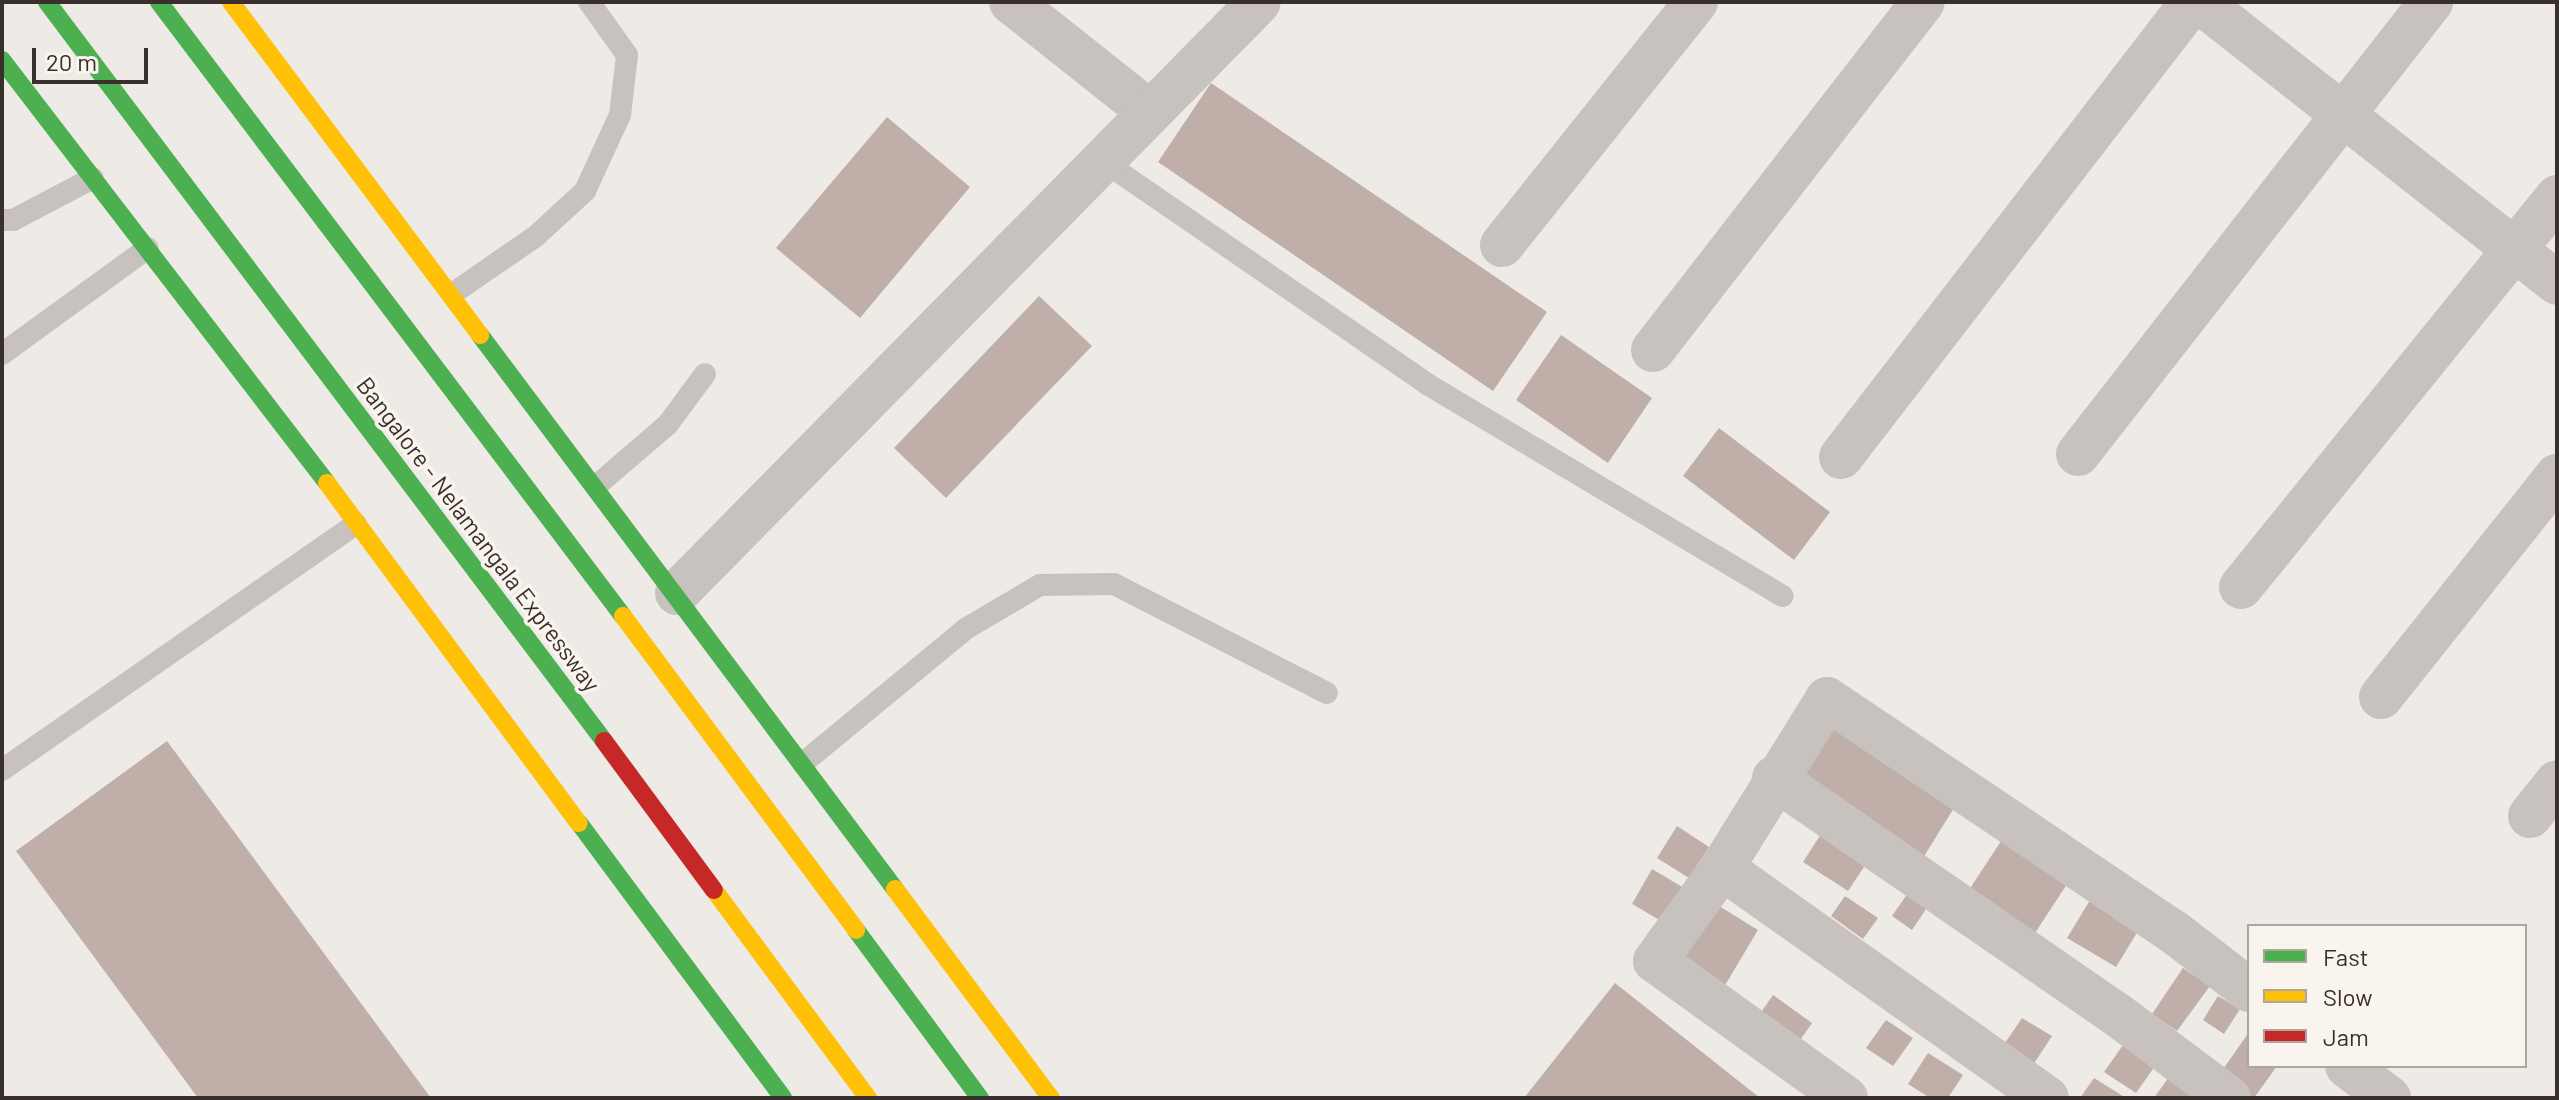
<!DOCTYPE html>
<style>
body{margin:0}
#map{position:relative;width:2559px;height:1100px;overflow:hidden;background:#eeeae6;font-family:Barlow,sans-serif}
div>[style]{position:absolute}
.building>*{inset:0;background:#c0afa9}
.lane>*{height:22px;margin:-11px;padding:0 11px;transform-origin:11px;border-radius:11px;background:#c7c2be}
.street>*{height:44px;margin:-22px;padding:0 22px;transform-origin:22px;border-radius:22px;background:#c7c2be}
.fast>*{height:18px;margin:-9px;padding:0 9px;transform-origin:9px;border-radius:9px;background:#4caf50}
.slow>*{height:18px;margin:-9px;padding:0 9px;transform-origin:9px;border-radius:9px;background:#ffc107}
.jam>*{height:18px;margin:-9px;padding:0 9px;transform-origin:9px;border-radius:9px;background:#c62828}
span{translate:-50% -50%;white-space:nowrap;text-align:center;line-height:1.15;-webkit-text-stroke:7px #f9f4ee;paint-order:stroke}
.street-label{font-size:24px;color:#392f2c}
.frame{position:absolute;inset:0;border:4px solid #392f2c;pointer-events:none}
.legend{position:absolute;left:2247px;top:924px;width:280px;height:144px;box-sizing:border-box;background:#f9f4ee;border:2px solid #aca5a0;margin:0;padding:10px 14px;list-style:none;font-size:24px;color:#392f2c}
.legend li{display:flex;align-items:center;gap:16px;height:40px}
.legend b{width:40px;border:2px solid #aca5a0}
.scale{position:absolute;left:32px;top:48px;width:116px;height:36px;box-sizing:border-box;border:4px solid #392f2c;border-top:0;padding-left:10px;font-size:24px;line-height:28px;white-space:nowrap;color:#392f2c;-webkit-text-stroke:6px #f9f4ee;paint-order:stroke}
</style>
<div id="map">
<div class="building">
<i style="clip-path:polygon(1211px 83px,1547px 312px,1493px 391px,1158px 162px)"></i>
<i style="clip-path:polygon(887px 117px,970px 187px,860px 318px,776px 248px)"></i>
<i style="clip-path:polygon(1039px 296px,1092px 346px,946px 498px,894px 448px)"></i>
<i style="clip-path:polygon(1561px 335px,1652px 398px,1608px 463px,1516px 400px)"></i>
<i style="clip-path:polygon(1719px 428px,1830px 512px,1794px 560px,1683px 476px)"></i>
<i style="clip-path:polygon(1828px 726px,1957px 803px,1923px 858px,1795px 781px)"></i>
<i style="clip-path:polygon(167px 741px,431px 1098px,198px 1098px,16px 851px)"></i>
<i style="clip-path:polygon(1677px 826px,1709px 847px,1689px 878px,1657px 858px)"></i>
<i style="clip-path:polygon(1823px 831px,1868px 861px,1848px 891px,1803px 862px)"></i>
<i style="clip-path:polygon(2005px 835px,2071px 878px,2033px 936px,1967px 893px)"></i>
<i style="clip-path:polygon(1652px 869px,1684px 888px,1663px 922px,1632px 904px)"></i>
<i style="clip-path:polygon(1908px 893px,1928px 906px,1912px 930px,1892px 916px)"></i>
<i style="clip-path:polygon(1845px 896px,1878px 918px,1863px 939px,1831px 916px)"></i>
<i style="clip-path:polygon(2092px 897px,2141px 926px,2116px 967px,2067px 938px)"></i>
<i style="clip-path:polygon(1714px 903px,1758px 930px,1721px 992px,1677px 966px)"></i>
<i style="clip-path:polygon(2183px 968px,2210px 986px,2177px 1031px,2152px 1014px)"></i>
<i style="clip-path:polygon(1615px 983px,1760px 1098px,1524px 1098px)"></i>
<i style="clip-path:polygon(1773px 995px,1812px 1023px,1796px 1046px,1757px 1018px)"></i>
<i style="clip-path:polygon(2218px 996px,2240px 1009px,2224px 1034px,2203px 1020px)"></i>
<i style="clip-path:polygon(2022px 1018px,2052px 1036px,2031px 1068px,2001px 1049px)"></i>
<i style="clip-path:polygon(1886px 1020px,1913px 1038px,1893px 1066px,1866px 1048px)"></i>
<i style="clip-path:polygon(2249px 1032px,2249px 1066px,2277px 1066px,2254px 1098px,2219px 1075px)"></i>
<i style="clip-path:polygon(2123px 1045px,2155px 1066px,2136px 1093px,2104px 1072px)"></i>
<i style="clip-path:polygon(1928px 1053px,1963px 1075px,1948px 1098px,1930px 1098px,1908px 1084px)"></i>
<i style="clip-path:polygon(2171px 1074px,2195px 1098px,2154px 1098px)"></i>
<i style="clip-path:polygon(2094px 1078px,2126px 1098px,2080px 1098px)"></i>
</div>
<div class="lane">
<i style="left:1103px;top:161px;width:393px;rotate:34.5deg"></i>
<i style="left:1427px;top:384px;width:414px;rotate:30.8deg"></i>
<i style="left:2px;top:220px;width:11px"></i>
<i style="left:13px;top:220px;width:90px;rotate:-27.7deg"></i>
<i style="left:452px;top:294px;width:102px;rotate:-34.6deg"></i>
<i style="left:536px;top:236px;width:67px;rotate:-42.6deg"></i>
<i style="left:585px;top:191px;width:84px;rotate:-65.3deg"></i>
<i style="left:620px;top:115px;width:60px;rotate:-83.3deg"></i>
<i style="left:627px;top:55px;width:65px;rotate:-125.6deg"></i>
<i style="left:2px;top:354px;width:180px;rotate:-36deg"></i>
<i style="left:596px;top:486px;width:95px;rotate:-40.7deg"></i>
<i style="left:668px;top:424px;width:62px;rotate:-53.5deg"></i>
<i style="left:803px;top:763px;width:212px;rotate:-39.5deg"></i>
<i style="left:967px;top:628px;width:85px;rotate:-30.5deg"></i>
<i style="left:1040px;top:585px;width:74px;rotate:-0.8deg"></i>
<i style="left:1114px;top:584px;width:239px;rotate:27.1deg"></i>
<i style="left:2px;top:770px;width:431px;rotate:-34.8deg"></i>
</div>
<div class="street">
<i style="left:1011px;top:2px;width:177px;rotate:38.4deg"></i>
<i style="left:2200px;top:2px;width:454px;rotate:38.2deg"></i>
<i style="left:1502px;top:245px;width:311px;rotate:-51.4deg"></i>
<i style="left:1653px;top:350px;width:440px;rotate:-52.2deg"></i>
<i style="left:2078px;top:454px;width:574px;rotate:-52.01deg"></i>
<i style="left:1841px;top:457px;width:575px;rotate:-52.35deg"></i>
<i style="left:2241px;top:587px;width:502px;rotate:-50.98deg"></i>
<i style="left:677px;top:593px;width:829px;rotate:-45.44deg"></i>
<i style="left:2381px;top:697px;width:283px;rotate:-51.5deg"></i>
<i style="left:1774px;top:778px;width:414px;rotate:34.6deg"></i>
<i style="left:2115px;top:1013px;width:142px;rotate:36.7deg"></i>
<i style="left:2530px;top:816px;width:43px;rotate:-51.5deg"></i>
<i style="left:1722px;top:868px;width:398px;rotate:35.3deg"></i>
<i style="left:2347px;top:1066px;width:53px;rotate:37.3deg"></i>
<i style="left:1846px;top:1098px;width:235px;rotate:-144.3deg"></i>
<i style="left:1655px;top:961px;width:115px;rotate:-54.2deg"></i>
<i style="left:1722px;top:868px;width:199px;rotate:-58.1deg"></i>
<i style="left:1827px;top:699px;width:418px;rotate:33.9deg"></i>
<i style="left:2174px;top:932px;width:95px;rotate:37.7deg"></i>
</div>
<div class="fast">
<i style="left:47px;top:2px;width:925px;rotate:52.99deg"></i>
<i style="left:159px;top:2px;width:770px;rotate:52.92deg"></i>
<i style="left:2px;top:60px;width:533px;rotate:52.46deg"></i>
<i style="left:480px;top:335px;width:692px;rotate:53.16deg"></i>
<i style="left:579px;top:823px;width:342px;rotate:53.4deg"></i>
<i style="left:856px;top:930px;width:209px;rotate:53.6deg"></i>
</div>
<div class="slow">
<i style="left:231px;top:2px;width:416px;rotate:53.2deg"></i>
<i style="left:327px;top:483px;width:423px;rotate:53.5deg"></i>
<i style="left:623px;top:616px;width:391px;rotate:53.4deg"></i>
<i style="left:895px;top:889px;width:261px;rotate:53.3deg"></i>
<i style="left:714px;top:890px;width:259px;rotate:53.5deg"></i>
</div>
<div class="jam">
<i style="left:604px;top:741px;width:185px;rotate:53.6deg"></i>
</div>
<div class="street-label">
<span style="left:479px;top:534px;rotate:53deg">Bangalore - Nelamangala Expressway</span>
</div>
<div class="frame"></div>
<ul class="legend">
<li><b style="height:10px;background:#4caf50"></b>Fast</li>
<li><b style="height:10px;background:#ffc107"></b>Slow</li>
<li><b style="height:10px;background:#c62828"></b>Jam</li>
</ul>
<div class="scale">20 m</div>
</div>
